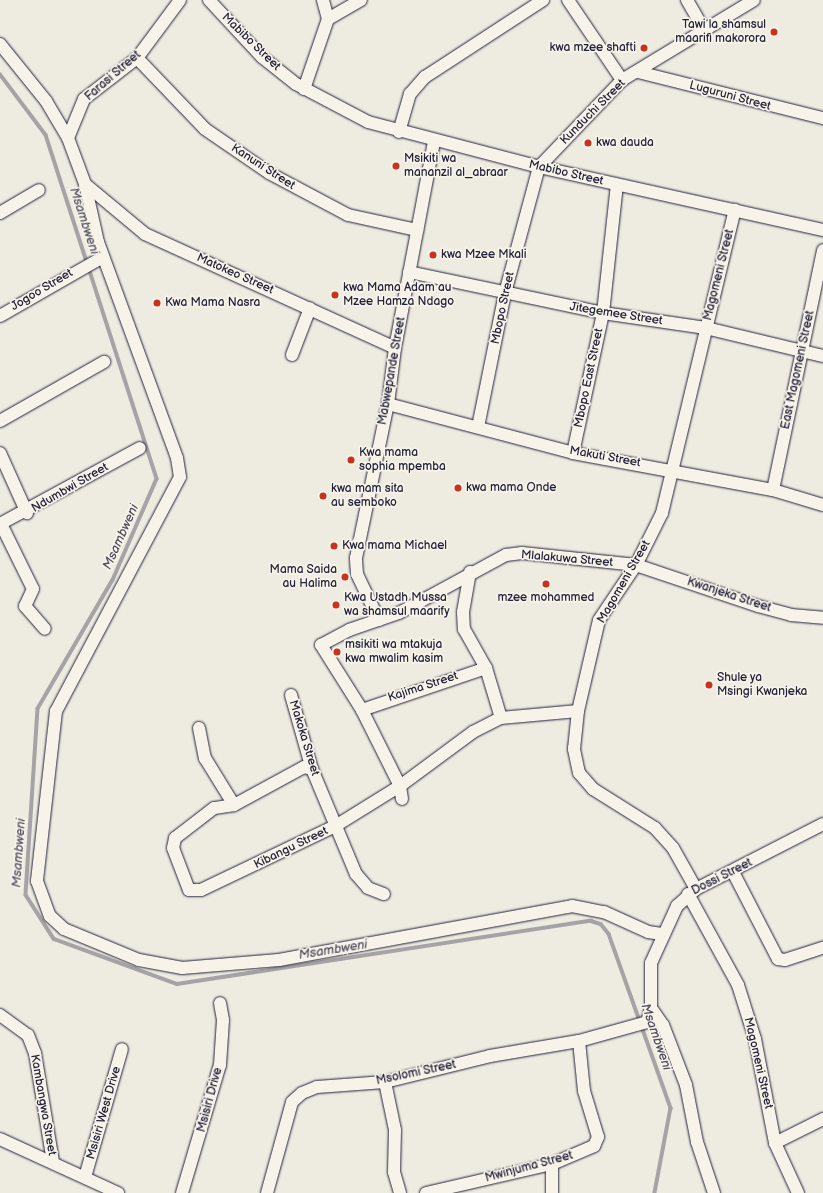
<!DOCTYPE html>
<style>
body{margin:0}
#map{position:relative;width:823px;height:1193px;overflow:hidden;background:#eeebe1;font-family:"Balsamiq Sans",sans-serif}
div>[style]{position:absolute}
.stream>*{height:3.5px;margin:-1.75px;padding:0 1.75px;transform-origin:1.75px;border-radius:1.75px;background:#a6a3a6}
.roads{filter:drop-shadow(0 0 1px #22223b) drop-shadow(0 0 1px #22223b)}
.minor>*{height:12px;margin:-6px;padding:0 6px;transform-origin:6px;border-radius:6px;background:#f7f3e8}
.dots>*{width:11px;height:11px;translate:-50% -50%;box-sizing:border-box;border:2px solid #f7f3e8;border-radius:50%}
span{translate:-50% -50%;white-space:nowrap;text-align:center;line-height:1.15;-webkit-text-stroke:3.5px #f7f3e8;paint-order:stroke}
.poi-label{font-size:12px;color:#22223b}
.right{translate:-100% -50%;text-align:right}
.left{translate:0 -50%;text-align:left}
.street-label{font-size:12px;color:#22223b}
.water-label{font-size:13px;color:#504f60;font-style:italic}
</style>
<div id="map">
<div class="stream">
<i style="left:0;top:74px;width:76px;rotate:53deg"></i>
<i style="left:46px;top:135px;width:361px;rotate:72.1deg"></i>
<i style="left:157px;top:479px;width:110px;rotate:113.5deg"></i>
<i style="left:113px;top:580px;width:149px;rotate:120.2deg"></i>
<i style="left:38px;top:709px;width:186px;rotate:93.7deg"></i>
<i style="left:26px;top:895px;width:52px;rotate:57.5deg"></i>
<i style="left:54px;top:939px;width:131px;rotate:20.1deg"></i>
<i style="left:177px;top:984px;width:419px;rotate:-8.7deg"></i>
<i style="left:591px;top:921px;width:10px;rotate:17deg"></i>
<i style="left:601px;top:924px;width:13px;rotate:51deg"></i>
<i style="left:609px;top:934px;width:185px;rotate:70.4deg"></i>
<i style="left:671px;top:1108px;width:86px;rotate:100.7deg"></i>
</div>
<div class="roads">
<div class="minor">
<i style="left:209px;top:0;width:78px;rotate:47.1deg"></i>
<i style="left:262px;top:57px;width:43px;rotate:38.5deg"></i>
<i style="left:296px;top:84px;width:81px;rotate:27.8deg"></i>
<i style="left:368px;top:122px;width:177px;rotate:14.7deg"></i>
<i style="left:539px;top:167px;width:291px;rotate:12.5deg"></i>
<i style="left:568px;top:0;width:97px;rotate:56deg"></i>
<i style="left:687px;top:0;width:36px;rotate:60deg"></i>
<i style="left:328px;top:19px;width:38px;rotate:-30deg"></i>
<i style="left:0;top:44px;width:73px;rotate:51.1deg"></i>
<i style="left:46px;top:101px;width:43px;rotate:59.3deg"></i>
<i style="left:68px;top:138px;width:49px;rotate:69.7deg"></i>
<i style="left:85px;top:184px;width:59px;rotate:77.4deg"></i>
<i style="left:98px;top:242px;width:230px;rotate:69.9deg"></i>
<i style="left:177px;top:458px;width:19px;rotate:81deg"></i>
<i style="left:180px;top:477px;width:265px;rotate:117.9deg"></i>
<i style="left:56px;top:711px;width:171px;rotate:96.4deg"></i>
<i style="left:37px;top:881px;width:37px;rotate:70deg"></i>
<i style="left:50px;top:916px;width:19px;rotate:43deg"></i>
<i style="left:64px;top:929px;width:81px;rotate:22.5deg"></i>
<i style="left:139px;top:960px;width:44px;rotate:10.5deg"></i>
<i style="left:182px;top:968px;width:97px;rotate:-4.7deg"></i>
<i style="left:279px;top:960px;width:298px;rotate:-10.4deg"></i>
<i style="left:572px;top:906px;width:33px;rotate:11deg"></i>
<i style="left:604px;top:912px;width:48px;rotate:24.4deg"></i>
<i style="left:648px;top:932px;width:14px;rotate:8deg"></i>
<i style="left:137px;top:58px;width:98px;rotate:46.2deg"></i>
<i style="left:205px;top:129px;width:78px;rotate:34.5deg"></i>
<i style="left:269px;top:173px;width:89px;rotate:28deg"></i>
<i style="left:348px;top:215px;width:71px;rotate:12.3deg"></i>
<i style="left:638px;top:72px;width:191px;rotate:14deg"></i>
<i style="left:304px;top:89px;width:74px;rotate:-71.1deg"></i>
<i style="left:328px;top:19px;width:20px;rotate:-105deg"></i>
<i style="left:399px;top:132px;width:40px;rotate:-74deg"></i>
<i style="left:410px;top:94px;width:23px;rotate:-49deg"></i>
<i style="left:425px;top:77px;width:141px;rotate:-33.1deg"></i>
<i style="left:68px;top:138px;width:42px;rotate:-67.7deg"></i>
<i style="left:84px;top:99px;width:67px;rotate:-37.7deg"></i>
<i style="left:137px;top:58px;width:72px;rotate:-53.4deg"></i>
<i style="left:85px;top:184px;width:78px;rotate:39.8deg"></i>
<i style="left:145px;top:234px;width:275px;rotate:24.5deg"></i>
<i style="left:0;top:213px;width:45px;rotate:-30.5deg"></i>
<i style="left:409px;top:272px;width:198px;rotate:11.9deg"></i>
<i style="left:603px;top:313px;width:104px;rotate:8.3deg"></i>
<i style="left:706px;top:328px;width:120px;rotate:13.5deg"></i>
<i style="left:0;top:316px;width:119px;rotate:-29.8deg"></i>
<i style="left:292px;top:355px;width:50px;rotate:-69deg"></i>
<i style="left:388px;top:404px;width:191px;rotate:14.8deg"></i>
<i style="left:573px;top:453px;width:203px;rotate:10.5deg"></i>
<i style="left:773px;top:490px;width:52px;rotate:16.7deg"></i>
<i style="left:0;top:421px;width:120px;rotate:-29.6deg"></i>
<i style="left:478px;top:427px;width:137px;rotate:-78.6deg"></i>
<i style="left:505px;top:293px;width:131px;rotate:-74.9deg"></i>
<i style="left:539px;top:167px;width:120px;rotate:-46.3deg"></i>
<i style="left:622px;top:80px;width:154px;rotate:-31.2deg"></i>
<i style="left:0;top:453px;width:66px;rotate:65.8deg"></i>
<i style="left:573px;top:453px;width:143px;rotate:-77.9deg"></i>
<i style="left:603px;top:313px;width:129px;rotate:-83.8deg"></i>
<i style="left:773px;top:490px;width:245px;rotate:-78.2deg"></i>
<i style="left:0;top:524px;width:159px;rotate:-28.5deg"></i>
<i style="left:1px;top:524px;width:72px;rotate:63.8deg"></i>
<i style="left:33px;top:589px;width:19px;rotate:115deg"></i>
<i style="left:25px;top:606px;width:30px;rotate:49deg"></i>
<i style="left:470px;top:572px;width:41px;rotate:99.9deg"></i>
<i style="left:463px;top:612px;width:17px;rotate:87deg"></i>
<i style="left:464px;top:629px;width:45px;rotate:60.6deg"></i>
<i style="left:486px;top:668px;width:52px;rotate:73.3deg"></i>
<i style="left:379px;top:620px;width:51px;rotate:-115.6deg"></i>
<i style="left:357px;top:574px;width:16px;rotate:-94deg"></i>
<i style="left:356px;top:558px;width:157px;rotate:-78.3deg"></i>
<i style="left:388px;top:404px;width:56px;rotate:-82.9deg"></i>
<i style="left:395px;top:348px;width:211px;rotate:-79.3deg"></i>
<i style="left:291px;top:695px;width:77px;rotate:74.2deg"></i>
<i style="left:312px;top:769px;width:114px;rotate:67.3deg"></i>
<i style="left:356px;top:874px;width:18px;rotate:49deg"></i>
<i style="left:368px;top:888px;width:17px;rotate:21deg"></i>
<i style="left:362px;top:710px;width:131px;rotate:-18.7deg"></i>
<i style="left:199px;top:728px;width:31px;rotate:79deg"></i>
<i style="left:205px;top:758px;width:55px;rotate:58.3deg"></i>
<i style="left:312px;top:769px;width:8px;rotate:-166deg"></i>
<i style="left:304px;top:767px;width:80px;rotate:151.5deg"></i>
<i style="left:234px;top:805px;width:20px;rotate:171deg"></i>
<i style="left:214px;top:808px;width:49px;rotate:142.4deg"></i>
<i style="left:175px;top:838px;width:10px;rotate:101deg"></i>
<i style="left:173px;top:848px;width:45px;rotate:69.1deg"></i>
<i style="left:189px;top:890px;width:12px"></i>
<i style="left:201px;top:890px;width:151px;rotate:-25.5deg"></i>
<i style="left:337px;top:825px;width:74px;rotate:-31.8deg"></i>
<i style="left:400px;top:786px;width:91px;rotate:-36.5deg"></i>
<i style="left:473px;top:732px;width:31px;rotate:-27deg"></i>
<i style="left:501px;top:718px;width:77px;rotate:-5.2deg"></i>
<i style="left:402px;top:799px;width:13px;rotate:-99deg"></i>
<i style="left:400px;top:786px;width:85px;rotate:-116.6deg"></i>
<i style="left:362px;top:710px;width:77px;rotate:-122.2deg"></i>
<i style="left:321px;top:645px;width:32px;rotate:-28deg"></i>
<i style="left:349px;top:630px;width:53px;rotate:-18.8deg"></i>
<i style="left:399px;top:613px;width:122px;rotate:-28.5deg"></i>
<i style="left:506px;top:555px;width:16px;rotate:-7deg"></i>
<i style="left:522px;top:553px;width:115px;rotate:6deg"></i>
<i style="left:636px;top:565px;width:129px;rotate:18.6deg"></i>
<i style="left:758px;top:606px;width:34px;rotate:15deg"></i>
<i style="left:791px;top:615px;width:32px;rotate:5deg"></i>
<i style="left:733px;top:872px;width:98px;rotate:62.7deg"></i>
<i style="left:778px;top:959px;width:7px;rotate:8deg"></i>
<i style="left:785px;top:960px;width:40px;rotate:-18deg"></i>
<i style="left:696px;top:889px;width:47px;rotate:-119.3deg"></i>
<i style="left:673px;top:848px;width:27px;rotate:-132deg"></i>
<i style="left:655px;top:828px;width:73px;rotate:-147.8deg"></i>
<i style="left:593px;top:789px;width:21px;rotate:-131deg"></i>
<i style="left:579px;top:773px;width:25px;rotate:-102deg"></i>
<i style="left:574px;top:749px;width:38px;rotate:-84deg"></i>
<i style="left:578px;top:711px;width:93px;rotate:-77deg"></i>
<i style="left:599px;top:620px;width:66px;rotate:-56.1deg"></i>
<i style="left:636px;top:565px;width:58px;rotate:-63.4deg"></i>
<i style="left:662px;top:513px;width:312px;rotate:-76.5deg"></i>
<i style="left:688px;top:894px;width:104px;rotate:61.2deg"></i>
<i style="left:738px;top:985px;width:57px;rotate:72.5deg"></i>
<i style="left:755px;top:1039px;width:106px;rotate:79.1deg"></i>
<i style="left:775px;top:1143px;width:55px;rotate:65.3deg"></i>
<i style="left:651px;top:1008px;width:21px;rotate:55deg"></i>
<i style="left:663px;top:1025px;width:64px;rotate:69deg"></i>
<i style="left:686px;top:1085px;width:58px;rotate:79.1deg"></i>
<i style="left:697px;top:1142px;width:54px;rotate:71.6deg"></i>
<i style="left:0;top:1015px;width:34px;rotate:36deg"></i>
<i style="left:28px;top:1035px;width:19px;rotate:69deg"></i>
<i style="left:35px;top:1053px;width:110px;rotate:80.6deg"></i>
<i style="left:385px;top:1082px;width:49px;rotate:78.2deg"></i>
<i style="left:395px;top:1130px;width:42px;rotate:91.4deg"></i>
<i style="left:394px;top:1172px;width:22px;rotate:74deg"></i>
<i style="left:0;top:1139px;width:130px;rotate:24.6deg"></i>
<i style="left:775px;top:1143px;width:54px;rotate:-26.6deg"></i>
<i style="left:85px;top:1177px;width:133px;rotate:-73.9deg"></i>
<i style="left:182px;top:1193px;width:134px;rotate:-73.5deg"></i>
<i style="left:220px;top:1065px;width:45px;rotate:-86.2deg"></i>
<i style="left:223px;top:1020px;width:17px;rotate:-100deg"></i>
<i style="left:267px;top:1193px;width:94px;rotate:-74.6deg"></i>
<i style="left:292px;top:1102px;width:13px;rotate:-42deg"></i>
<i style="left:302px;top:1093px;width:16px;rotate:-22deg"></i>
<i style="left:317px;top:1087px;width:68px;rotate:-4.2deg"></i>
<i style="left:385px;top:1082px;width:108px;rotate:-13.9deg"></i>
<i style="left:490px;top:1056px;width:90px;rotate:-9.6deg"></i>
<i style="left:579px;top:1041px;width:71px;rotate:-15.6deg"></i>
<i style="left:647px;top:1022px;width:15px;rotate:-74deg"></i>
<i style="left:651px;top:1008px;width:45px;rotate:-90deg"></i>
<i style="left:651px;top:963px;width:63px;rotate:-65.5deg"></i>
<i style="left:677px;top:906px;width:25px;rotate:-42deg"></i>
<i style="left:696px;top:889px;width:143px;rotate:-27.1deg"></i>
<i style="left:426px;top:1193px;width:129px;rotate:-13deg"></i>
<i style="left:552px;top:1164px;width:46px;rotate:-23.2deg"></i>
<i style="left:594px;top:1146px;width:10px;rotate:-66deg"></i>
<i style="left:598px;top:1137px;width:48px;rotate:-106.9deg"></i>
<i style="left:584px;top:1091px;width:50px;rotate:-95.7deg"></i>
<i style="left:552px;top:1193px;width:29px;rotate:-90deg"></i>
</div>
</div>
<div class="dots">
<i style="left:774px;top:32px;background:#c8321e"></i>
<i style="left:644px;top:48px;background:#c8321e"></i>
<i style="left:588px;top:143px;background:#c8321e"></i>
<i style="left:396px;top:166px;background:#c8321e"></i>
<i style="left:433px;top:255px;background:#c8321e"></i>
<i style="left:335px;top:295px;background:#c8321e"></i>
<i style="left:157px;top:303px;background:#c8321e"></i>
<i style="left:351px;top:460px;background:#c8321e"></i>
<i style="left:458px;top:488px;background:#c8321e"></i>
<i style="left:323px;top:496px;background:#c8321e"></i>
<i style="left:334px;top:546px;background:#c8321e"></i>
<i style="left:345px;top:577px;background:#c8321e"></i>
<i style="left:546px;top:584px;background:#c8321e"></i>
<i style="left:336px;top:605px;background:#c8321e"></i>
<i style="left:337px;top:652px;background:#c8321e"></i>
<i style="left:709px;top:685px;background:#c8321e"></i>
</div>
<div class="poi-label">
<span class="right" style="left:766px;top:32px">Tawi la shamsul<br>maarifi makorora</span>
<span class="right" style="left:636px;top:48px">kwa mzee shafti</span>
<span class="left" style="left:596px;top:143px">kwa dauda</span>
<span class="left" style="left:404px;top:166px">Msikiti wa<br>mananzil al_abraar</span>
<span class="left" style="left:441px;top:255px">kwa Mzee Mkali</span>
<span class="left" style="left:343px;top:295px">kwa Mama Adam au<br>Mzee Hamza Ndago</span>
<span class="left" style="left:165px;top:303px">Kwa Mama Nasra</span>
<span class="left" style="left:359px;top:460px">Kwa mama<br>sophia mpemba</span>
<span class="left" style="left:466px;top:488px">kwa mama Onde</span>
<span class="left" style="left:331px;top:496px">kwa mam sita<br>au semboko</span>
<span class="left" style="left:342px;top:546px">Kwa mama Michael</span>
<span class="right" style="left:337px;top:577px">Mama Saida<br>au Halima</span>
<span class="left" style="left:344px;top:605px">Kwa Ustadh Mussa<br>wa shamsul maarify</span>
<span style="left:546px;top:598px">mzee mohammed</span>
<span class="left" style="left:345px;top:652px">msikiti wa mtakuja<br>kwa mwalim kasim</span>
<span class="left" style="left:717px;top:685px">Shule ya<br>Msingi Kwanjeka</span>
</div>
<div class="street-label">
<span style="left:251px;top:42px;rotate:44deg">Mabibo Street</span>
<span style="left:113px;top:76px;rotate:-41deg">Farasi Street</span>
<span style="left:730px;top:96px;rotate:15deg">Luguruni Street</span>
<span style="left:593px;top:112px;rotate:-45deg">Kunduchi Street</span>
<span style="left:263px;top:167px;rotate:33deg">Kanuni Street</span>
<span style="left:566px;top:173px;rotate:13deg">Mabibo Street</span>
<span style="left:235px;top:274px;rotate:24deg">Matokeo Street</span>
<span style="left:719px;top:275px;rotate:-76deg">Magomeni Street</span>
<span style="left:42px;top:290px;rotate:-31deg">Jogoo Street</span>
<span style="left:503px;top:308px;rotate:-78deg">Mbopo Street</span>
<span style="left:616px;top:314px;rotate:9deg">Jitegemee Street</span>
<span style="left:798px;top:370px;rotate:-78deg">East Magomeni Street</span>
<span style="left:392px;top:371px;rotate:-80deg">Mabwepande Street</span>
<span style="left:589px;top:378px;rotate:-78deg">Mbopo East Street</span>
<span style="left:605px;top:457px;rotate:10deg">Makuti Street</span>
<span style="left:70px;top:488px;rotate:-30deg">Ndumbwi Street</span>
<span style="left:567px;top:559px;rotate:5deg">Mlalakuwa Street</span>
<span style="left:624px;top:582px;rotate:-60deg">Magomeni Street</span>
<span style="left:729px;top:595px;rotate:18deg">Kwanjeka Street</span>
<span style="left:423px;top:687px;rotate:-18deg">Kajima Street</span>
<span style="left:304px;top:738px;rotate:73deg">Makoka Street</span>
<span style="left:291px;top:848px;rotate:-26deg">Kibangu Street</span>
<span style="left:722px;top:877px;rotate:-27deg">Dossi Street</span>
<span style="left:758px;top:1063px;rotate:77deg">Magomeni Street</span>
<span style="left:416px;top:1073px;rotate:-12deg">Msolomi Street</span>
<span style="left:210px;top:1100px;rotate:-75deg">Msisiri Drive</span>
<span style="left:43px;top:1105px;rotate:80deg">Kambangwa Street</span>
<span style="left:104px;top:1113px;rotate:-74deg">Msisiri West Drive</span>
<span style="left:529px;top:1167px;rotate:-15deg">Mwinjuma Street</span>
</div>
<div class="water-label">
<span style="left:84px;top:221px;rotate:72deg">Msambweni</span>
<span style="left:121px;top:537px;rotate:-66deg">Msambweni</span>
<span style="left:19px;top:853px;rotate:-86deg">Msambweni</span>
<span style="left:333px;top:950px;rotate:-9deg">Msambweni</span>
<span style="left:656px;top:1037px;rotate:71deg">Msambweni</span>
</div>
</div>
